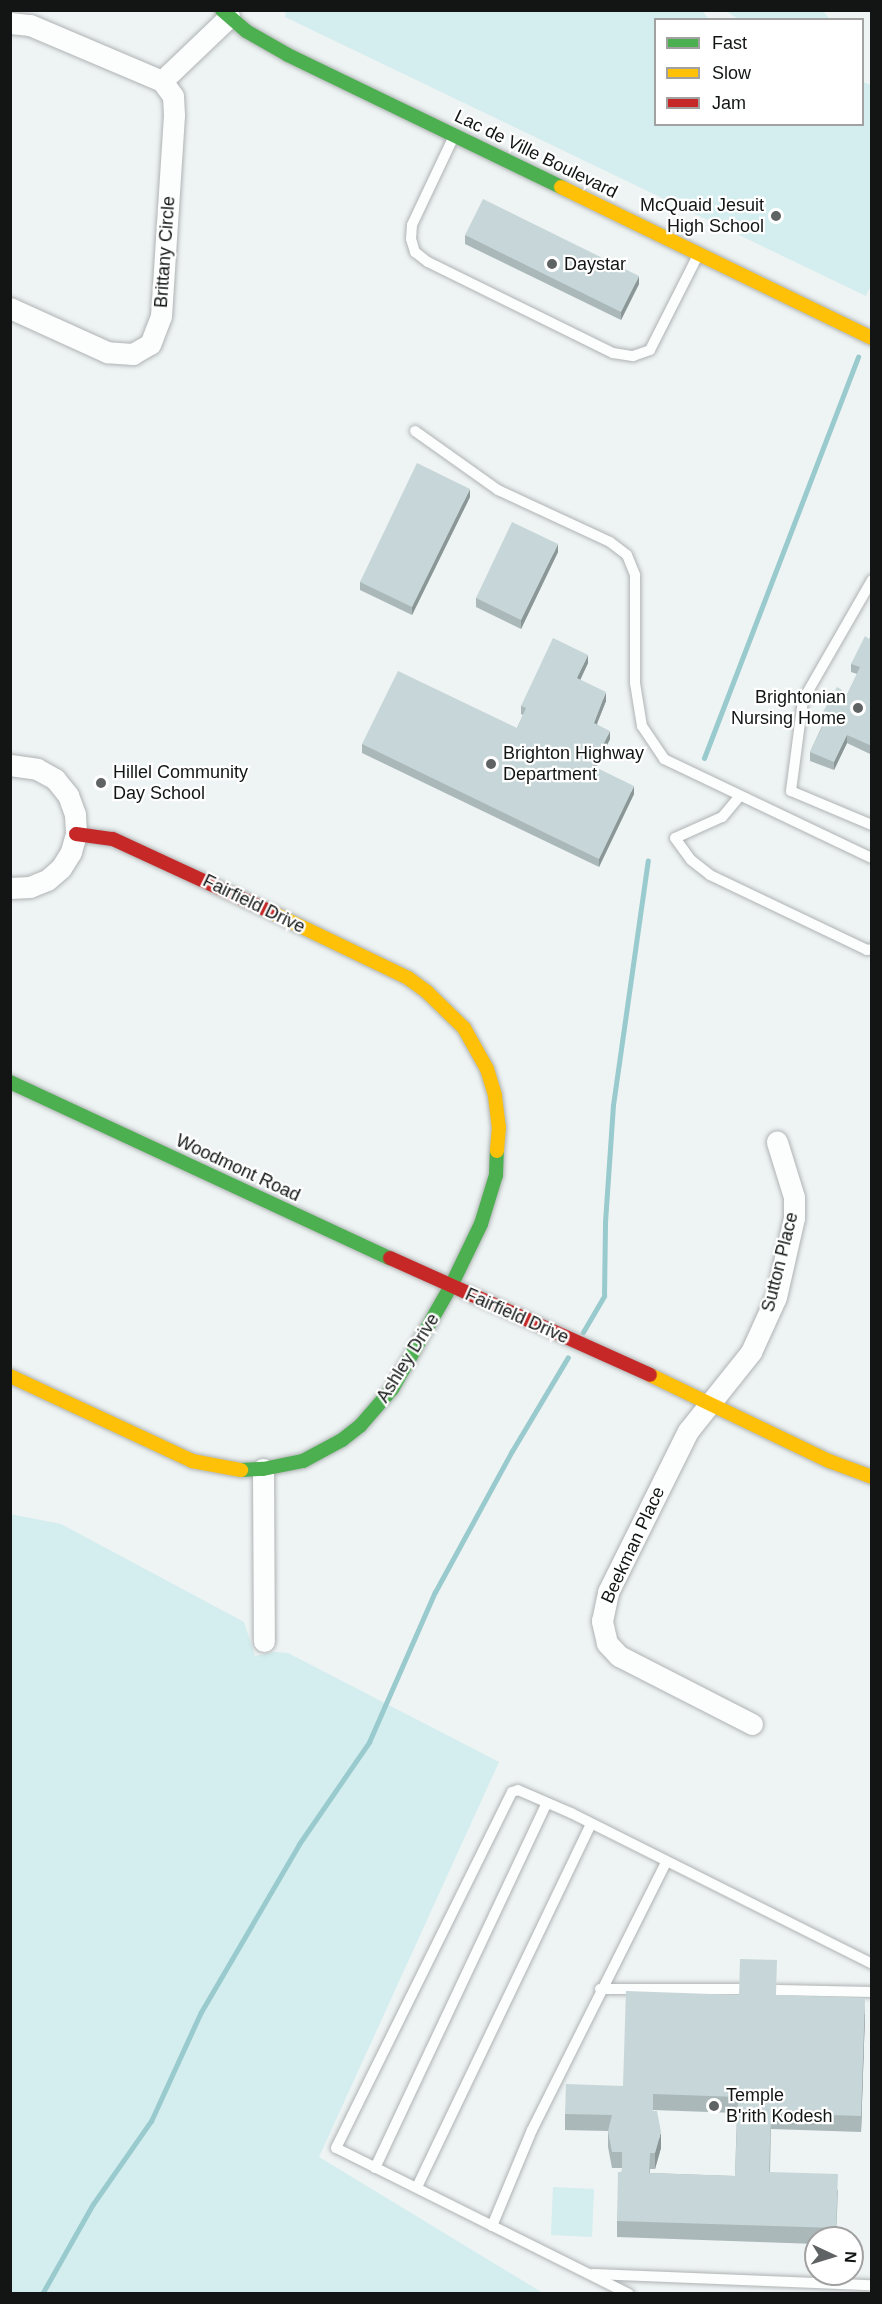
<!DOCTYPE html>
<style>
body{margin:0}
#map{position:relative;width:882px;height:2304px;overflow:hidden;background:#eef3f3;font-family:Helvetica,sans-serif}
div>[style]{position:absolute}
.green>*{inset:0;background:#d4edef}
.stream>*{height:5px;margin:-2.5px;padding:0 2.5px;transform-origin:2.5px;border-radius:2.5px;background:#99cacd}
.roads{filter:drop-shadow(0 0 2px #afb3b3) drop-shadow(0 0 2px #afb3b3)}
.lane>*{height:10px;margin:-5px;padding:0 5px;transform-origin:5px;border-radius:5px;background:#fcfdfd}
.street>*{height:21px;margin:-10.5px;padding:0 10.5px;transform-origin:10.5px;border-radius:10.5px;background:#fcfdfd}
.fast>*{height:14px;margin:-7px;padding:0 7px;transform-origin:7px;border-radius:7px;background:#4caf50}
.slow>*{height:14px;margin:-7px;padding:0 7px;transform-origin:7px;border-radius:7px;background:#ffc107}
.jam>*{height:14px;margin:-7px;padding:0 7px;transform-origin:7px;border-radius:7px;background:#c62828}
.wall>*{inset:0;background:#abb8ba}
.shaded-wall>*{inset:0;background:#8b9697}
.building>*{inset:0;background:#c7d6d8}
.dots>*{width:16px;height:16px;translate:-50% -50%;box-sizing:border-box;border:3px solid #fff;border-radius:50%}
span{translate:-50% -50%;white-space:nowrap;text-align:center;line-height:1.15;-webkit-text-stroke:4.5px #fff;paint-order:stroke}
.street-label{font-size:18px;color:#131515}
.poi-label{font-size:18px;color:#131515}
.right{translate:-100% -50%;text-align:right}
.left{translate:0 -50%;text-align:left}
.frame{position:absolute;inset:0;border:12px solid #131515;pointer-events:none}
.legend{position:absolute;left:654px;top:18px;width:210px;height:108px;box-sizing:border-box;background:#fff;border:2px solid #a1a1a1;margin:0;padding:8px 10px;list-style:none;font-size:18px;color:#131515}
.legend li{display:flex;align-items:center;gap:12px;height:30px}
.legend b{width:30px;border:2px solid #a1a1a1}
.north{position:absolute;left:804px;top:2226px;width:60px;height:60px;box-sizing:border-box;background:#fff;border:2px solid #a1a1a1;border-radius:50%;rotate:94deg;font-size:16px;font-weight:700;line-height:24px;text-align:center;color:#131515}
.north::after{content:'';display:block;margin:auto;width:21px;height:27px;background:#606363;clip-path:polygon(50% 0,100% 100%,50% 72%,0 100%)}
</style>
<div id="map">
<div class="green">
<i style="clip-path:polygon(286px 10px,702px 11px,709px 19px,656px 20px,656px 124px,862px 124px,863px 82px,871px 85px,872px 283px,866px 296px,285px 17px)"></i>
<i style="clip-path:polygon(726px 11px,823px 11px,830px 19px,738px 19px)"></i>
<i style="clip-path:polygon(10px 1514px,61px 1524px,244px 1622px,255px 1656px,275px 1652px,288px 1653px,499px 1762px,319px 2157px,543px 2293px,11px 2293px)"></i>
<i style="clip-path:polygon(553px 2187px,594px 2189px,592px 2237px,551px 2235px)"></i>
</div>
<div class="stream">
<i style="left:704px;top:758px;width:430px;rotate:-69deg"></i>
<i style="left:583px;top:1332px;width:42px;rotate:-59.7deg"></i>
<i style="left:604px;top:1296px;width:74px;rotate:-89.2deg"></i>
<i style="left:605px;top:1222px;width:117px;rotate:-86.1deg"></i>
<i style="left:613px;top:1105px;width:247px;rotate:-81.9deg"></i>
<i style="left:42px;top:2294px;width:103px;rotate:-60.5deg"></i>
<i style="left:93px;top:2204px;width:101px;rotate:-55.1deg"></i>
<i style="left:151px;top:2121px;width:120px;rotate:-65.4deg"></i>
<i style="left:201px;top:2012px;width:194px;rotate:-59.7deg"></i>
<i style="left:299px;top:1844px;width:124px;rotate:-55.5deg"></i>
<i style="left:369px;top:1742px;width:164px;rotate:-66.3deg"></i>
<i style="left:435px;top:1592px;width:161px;rotate:-61.4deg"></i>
<i style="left:512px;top:1451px;width:109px;rotate:-59.2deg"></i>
</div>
<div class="roads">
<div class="lane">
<i style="left:454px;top:136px;width:98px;rotate:115.3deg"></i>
<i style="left:412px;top:225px;width:14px;rotate:94deg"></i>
<i style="left:411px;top:239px;width:14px;rotate:73deg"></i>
<i style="left:415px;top:252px;width:16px;rotate:38deg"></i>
<i style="left:428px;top:262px;width:206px;rotate:26.2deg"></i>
<i style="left:613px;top:353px;width:20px;rotate:9deg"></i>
<i style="left:633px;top:356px;width:18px;rotate:-19deg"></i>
<i style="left:650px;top:350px;width:106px;rotate:-63.2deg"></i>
<i style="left:415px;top:431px;width:102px;rotate:35.4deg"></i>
<i style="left:498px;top:490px;width:123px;rotate:24.9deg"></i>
<i style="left:610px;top:542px;width:21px;rotate:37deg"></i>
<i style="left:627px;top:555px;width:22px;rotate:68deg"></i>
<i style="left:635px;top:575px;width:108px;rotate:90deg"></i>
<i style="left:635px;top:683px;width:44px;rotate:80.8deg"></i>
<i style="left:642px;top:726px;width:40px;rotate:56deg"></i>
<i style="left:664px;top:759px;width:230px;rotate:25.5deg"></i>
<i style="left:872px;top:580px;width:138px;rotate:119.9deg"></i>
<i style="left:803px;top:700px;width:92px;rotate:97.5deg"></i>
<i style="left:791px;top:791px;width:88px;rotate:22.8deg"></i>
<i style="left:739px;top:797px;width:26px;rotate:130deg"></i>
<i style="left:722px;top:817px;width:51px;rotate:155.9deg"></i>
<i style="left:675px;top:838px;width:27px;rotate:54deg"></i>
<i style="left:691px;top:860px;width:24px;rotate:38deg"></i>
<i style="left:710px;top:875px;width:174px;rotate:25.5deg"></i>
<i style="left:867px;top:950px;width:5px;rotate:-11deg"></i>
<i style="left:600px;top:1989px;width:140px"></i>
<i style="left:777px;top:1990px;width:95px;rotate:1.2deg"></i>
<i style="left:375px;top:2168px;width:403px;rotate:-64.8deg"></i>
<i style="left:417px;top:2187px;width:403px;rotate:-64.4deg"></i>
<i style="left:492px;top:2226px;width:104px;rotate:-67.4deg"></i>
<i style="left:532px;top:2130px;width:300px;rotate:-63.4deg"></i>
<i style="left:593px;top:2274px;width:279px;rotate:2.3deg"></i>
<i style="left:629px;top:2294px;width:327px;rotate:-153.5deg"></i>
<i style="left:336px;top:2148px;width:397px;rotate:-63.7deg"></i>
<i style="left:512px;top:1792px;width:6px;rotate:-18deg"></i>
<i style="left:518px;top:1790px;width:58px;rotate:23.5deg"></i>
<i style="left:571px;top:1813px;width:337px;rotate:26.6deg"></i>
</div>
<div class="street">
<i style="left:10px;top:23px;width:20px;rotate:6deg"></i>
<i style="left:30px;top:25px;width:143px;rotate:23deg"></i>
<i style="left:162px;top:81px;width:19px;rotate:54deg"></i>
<i style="left:173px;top:96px;width:19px;rotate:87deg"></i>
<i style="left:174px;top:115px;width:201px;rotate:93.7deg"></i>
<i style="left:161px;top:316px;width:30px;rotate:111deg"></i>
<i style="left:150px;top:344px;width:20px;rotate:150deg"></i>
<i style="left:133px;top:354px;width:26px;rotate:-176deg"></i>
<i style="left:107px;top:352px;width:107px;rotate:-155.6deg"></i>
<i style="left:162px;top:81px;width:93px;rotate:-43.7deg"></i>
<i style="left:10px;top:765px;width:27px;rotate:8deg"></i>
<i style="left:37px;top:769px;width:21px;rotate:29deg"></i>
<i style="left:55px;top:779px;width:21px;rotate:51deg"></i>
<i style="left:68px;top:795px;width:20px;rotate:70deg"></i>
<i style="left:75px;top:814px;width:20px;rotate:87deg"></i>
<i style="left:76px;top:834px;width:19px;rotate:106deg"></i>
<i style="left:71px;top:852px;width:19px;rotate:122deg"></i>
<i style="left:61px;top:868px;width:18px;rotate:139deg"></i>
<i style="left:47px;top:880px;width:18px;rotate:158deg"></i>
<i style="left:30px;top:887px;width:20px;rotate:177deg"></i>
<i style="left:263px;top:1469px;width:172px;rotate:89.7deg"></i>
<i style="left:752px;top:1724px;width:149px;rotate:-152.9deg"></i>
<i style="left:619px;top:1656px;width:18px;rotate:-133deg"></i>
<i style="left:607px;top:1643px;width:23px;rotate:-103deg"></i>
<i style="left:602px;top:1621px;width:30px;rotate:-78deg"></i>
<i style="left:608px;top:1592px;width:180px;rotate:-63.6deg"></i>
<i style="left:688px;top:1431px;width:101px;rotate:-51.4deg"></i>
<i style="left:751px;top:1352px;width:60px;rotate:-65.6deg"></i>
<i style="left:776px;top:1297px;width:81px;rotate:-77.2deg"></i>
<i style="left:794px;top:1218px;width:21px;rotate:-90deg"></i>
<i style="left:794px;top:1197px;width:58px;rotate:-107.2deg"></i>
</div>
<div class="fast">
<i style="left:222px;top:10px;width:32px;rotate:41deg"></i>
<i style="left:246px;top:31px;width:48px;rotate:29.7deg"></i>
<i style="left:288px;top:55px;width:303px;rotate:25.8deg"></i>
<i style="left:10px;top:1082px;width:419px;rotate:24.9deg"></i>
<i style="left:241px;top:1470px;width:22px;rotate:-3deg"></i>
<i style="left:263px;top:1469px;width:41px;rotate:-11.3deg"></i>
<i style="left:303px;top:1461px;width:44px;rotate:-28.3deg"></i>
<i style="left:342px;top:1440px;width:23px;rotate:-38deg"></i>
<i style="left:360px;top:1426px;width:49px;rotate:-49.1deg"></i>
<i style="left:392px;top:1389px;width:119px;rotate:-60.2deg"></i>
<i style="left:451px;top:1286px;width:69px;rotate:-64.2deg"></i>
<i style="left:481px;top:1224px;width:51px;rotate:-73deg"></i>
<i style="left:496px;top:1175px;width:24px;rotate:-88deg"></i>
</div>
<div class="slow">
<i style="left:561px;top:187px;width:346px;rotate:25.9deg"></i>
<i style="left:273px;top:913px;width:150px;rotate:25.7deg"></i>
<i style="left:408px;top:978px;width:24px;rotate:36deg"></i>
<i style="left:427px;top:992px;width:52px;rotate:44.2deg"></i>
<i style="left:464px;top:1028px;width:47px;rotate:60.7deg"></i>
<i style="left:487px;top:1069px;width:28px;rotate:73deg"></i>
<i style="left:495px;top:1096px;width:31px;rotate:83deg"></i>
<i style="left:499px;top:1127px;width:24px;rotate:95deg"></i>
<i style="left:650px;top:1375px;width:199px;rotate:25.7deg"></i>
<i style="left:829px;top:1461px;width:46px;rotate:20.4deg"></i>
<i style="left:10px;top:1376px;width:201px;rotate:25deg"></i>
<i style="left:192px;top:1461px;width:50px;rotate:10.4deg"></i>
</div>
<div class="jam">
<i style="left:76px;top:834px;width:37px;rotate:8deg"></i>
<i style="left:113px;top:839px;width:176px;rotate:24.8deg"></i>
<i style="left:390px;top:1258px;width:285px;rotate:24.2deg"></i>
</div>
</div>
<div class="wall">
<i style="clip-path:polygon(465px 235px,639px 284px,621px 320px,465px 244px)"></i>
<i style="clip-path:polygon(470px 497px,412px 615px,360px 590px,360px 582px)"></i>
<i style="clip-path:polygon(558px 552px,521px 629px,476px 607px,476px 598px)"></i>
<i style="clip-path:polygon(872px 635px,872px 755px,847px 743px,834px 770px,810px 761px,810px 752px,822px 726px,820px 726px,820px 717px,842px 698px,842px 700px,844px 701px,857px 674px,851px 672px,851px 664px,869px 639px)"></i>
<i style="clip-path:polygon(588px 663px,580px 680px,606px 701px,597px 724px,610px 739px,596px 768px,634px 794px,599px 867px,362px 753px,362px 744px,517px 728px,523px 715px,521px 714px,521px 706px)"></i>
<i style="clip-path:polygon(evenodd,739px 1995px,777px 1995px,865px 2014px,861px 2132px,771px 2129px,770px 2172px,838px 2190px,836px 2238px,816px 2238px,816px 2244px,617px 2237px,617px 2221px,622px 2168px,612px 2168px,608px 2147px,608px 2131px,565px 2130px,565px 2114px,623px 2086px,739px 1995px,653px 2110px,737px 2113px,735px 2176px,650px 2173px,650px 2169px,655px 2169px,661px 2148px,653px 2110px)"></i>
</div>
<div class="shaded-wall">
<i style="clip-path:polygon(639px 276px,639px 284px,621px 320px,621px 312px)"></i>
<i style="clip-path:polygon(470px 489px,470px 497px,412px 615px,412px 607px)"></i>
<i style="clip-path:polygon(558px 544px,558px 552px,521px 629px,521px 620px)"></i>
<i style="clip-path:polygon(588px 655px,588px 663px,577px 687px,577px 678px)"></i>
<i style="clip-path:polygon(606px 692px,606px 701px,594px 731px,594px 723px)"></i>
<i style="clip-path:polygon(610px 731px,610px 739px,593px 774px,593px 766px)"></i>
<i style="clip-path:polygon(847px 735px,847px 743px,834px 770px,834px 762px)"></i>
<i style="clip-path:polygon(634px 786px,634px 794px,599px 867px,599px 859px)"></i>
<i style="clip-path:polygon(865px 1998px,865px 2014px,861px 2132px,861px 2116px)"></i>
<i style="clip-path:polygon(661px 2132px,661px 2148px,655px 2169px,655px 2153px)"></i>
</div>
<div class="building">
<i style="clip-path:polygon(483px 199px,639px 276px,621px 312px,465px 235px)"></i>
<i style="clip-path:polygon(417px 463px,470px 489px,412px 607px,360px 582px)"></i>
<i style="clip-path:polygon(512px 522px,558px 544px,521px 620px,476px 598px)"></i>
<i style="clip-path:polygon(872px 635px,872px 746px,847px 735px,834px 762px,810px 752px,826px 719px,820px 717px,837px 687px,842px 690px,839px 698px,844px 701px,860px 667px,851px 664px,865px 636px,869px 639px)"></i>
<i style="clip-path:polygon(553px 638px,588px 655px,577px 678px,606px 692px,594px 723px,610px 731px,593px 766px,634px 786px,599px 859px,362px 744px,398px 671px,517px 728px,526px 708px,521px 706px)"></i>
<i style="clip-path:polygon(evenodd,740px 1959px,777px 1960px,776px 1995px,865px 1998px,861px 2116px,771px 2113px,769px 2172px,838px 2174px,836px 2228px,617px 2221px,618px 2172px,622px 2172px,622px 2152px,612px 2152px,608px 2131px,612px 2115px,565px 2114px,566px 2084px,623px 2086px,626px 1991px,739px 1995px,740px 1959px,653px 2094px,738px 2097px,735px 2176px,649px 2173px,650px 2153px,655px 2153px,661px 2132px,657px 2111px,653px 2111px,653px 2094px)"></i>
</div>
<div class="dots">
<i style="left:776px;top:216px;background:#606363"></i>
<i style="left:552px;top:264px;background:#606363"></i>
<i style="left:858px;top:708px;background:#606363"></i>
<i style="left:491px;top:764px;background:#606363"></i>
<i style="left:101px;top:783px;background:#606363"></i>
<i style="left:714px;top:2106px;background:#606363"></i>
</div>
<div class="street-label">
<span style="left:536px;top:154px;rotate:26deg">Lac de Ville Boulevard</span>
<span style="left:165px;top:252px;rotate:-86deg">Brittany Circle</span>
<span style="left:254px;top:904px;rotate:26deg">Fairfield Drive</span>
<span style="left:238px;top:1168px;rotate:25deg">Woodmont Road</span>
<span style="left:780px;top:1262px;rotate:-76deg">Sutton Place</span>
<span style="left:517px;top:1316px;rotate:24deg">Fairfield Drive</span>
<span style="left:408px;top:1358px;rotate:-58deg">Ashley Drive</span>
<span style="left:633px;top:1545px;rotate:-65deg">Beekman Place</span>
</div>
<div class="poi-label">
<span class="right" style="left:764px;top:216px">McQuaid Jesuit<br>High School</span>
<span class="left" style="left:564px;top:264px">Daystar</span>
<span class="right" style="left:846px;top:708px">Brightonian<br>Nursing Home</span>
<span class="left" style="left:503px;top:764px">Brighton Highway<br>Department</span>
<span class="left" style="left:113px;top:783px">Hillel Community<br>Day School</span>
<span class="left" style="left:726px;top:2106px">Temple<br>B'rith Kodesh</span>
</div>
<div class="frame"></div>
<ul class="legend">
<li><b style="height:8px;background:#4caf50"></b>Fast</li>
<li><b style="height:8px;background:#ffc107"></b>Slow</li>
<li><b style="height:8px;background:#c62828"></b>Jam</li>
</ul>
<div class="north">N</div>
</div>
